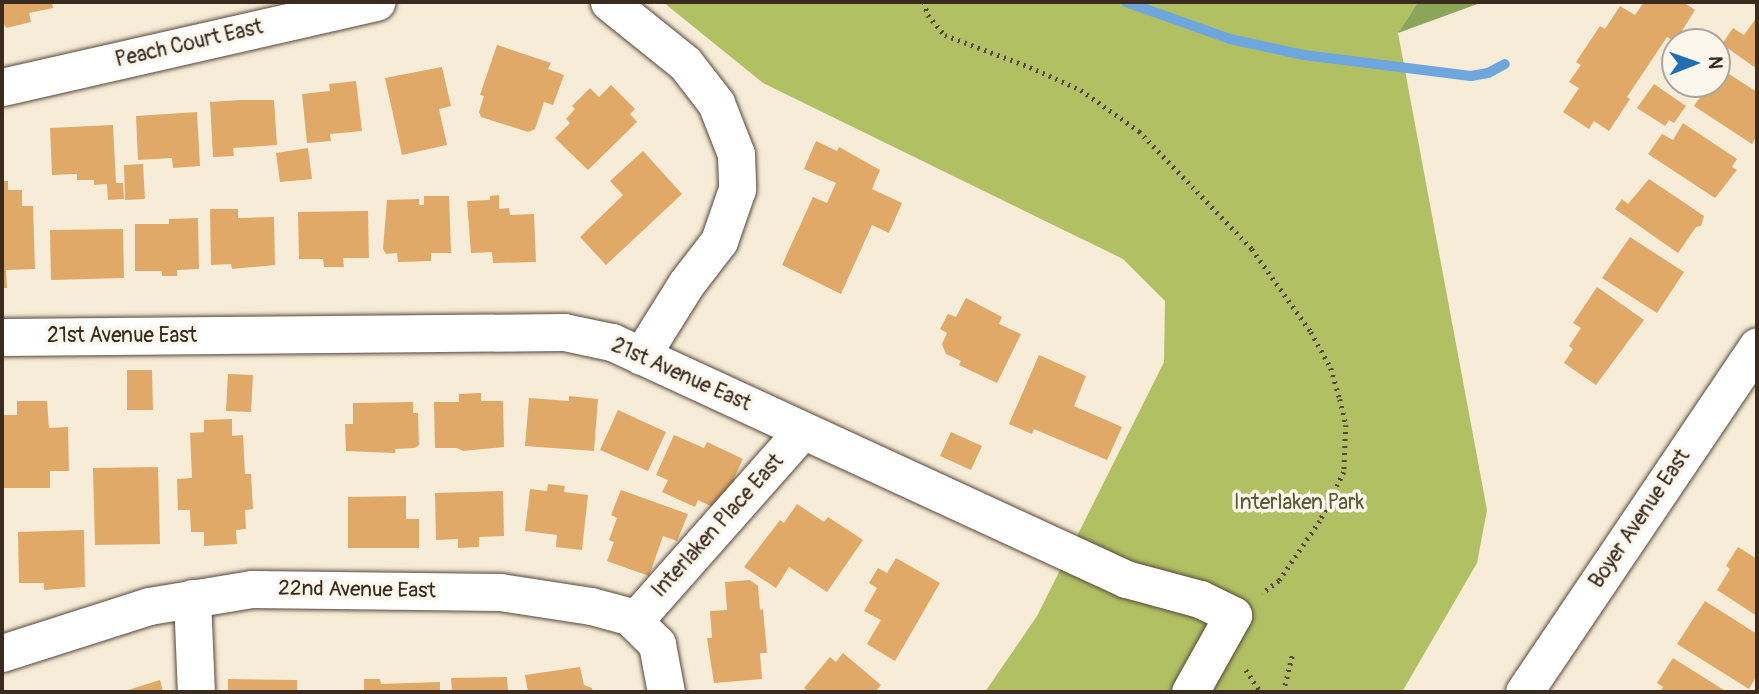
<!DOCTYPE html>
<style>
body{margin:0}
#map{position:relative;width:1759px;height:694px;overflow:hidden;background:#f6ecd7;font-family:Pangolin,sans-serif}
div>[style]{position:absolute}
.green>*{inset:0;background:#b0c063}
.forest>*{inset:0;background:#8ca659}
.stream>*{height:10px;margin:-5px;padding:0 5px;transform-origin:5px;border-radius:5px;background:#6ea7dd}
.building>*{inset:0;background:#e0a968}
.path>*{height:4.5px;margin-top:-2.25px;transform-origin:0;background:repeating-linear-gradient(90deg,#57473a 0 2px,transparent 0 7px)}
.roads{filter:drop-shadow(0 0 2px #57473a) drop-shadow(0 0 2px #57473a)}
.minor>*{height:37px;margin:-18.5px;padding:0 18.5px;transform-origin:18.5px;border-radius:18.5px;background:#fff}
span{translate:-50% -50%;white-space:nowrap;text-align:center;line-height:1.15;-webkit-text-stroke:7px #fbf7ec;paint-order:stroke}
.street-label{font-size:21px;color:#3b2a1e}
.park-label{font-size:21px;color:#5e5733}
.frame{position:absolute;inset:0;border:4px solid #3b2a1e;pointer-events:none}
.north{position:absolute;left:1661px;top:28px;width:70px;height:70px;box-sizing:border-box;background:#fbf7ec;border:2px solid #aea59a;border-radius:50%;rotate:89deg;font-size:19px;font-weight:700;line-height:28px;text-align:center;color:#3b2a1e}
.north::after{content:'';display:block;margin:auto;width:24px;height:32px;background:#1f6fb2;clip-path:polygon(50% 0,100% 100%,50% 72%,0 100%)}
</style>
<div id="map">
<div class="green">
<i style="clip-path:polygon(663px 2px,1418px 2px,1398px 33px,1487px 510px,1477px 563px,1402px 692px,985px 692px,1037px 616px,1164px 362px,1165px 301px,1123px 259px,763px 83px)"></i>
</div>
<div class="forest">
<i style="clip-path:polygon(1418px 2px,1483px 2px,1398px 33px)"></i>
</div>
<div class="stream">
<i style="left:1126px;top:2px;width:110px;rotate:19.6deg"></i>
<i style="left:1230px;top:39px;width:76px;rotate:12.2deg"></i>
<i style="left:1304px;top:55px;width:168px;rotate:7.2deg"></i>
<i style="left:1471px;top:76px;width:17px;rotate:-10deg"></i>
<i style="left:1488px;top:73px;width:19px;rotate:-28deg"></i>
</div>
<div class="building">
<i style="clip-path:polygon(2px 2px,52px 2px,53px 8px,29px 13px,31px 22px,6px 28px,2px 19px)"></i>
<i style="clip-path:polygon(1644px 2px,1683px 2px,1695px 10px,1675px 42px,1667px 37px,1627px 97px,1630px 99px,1609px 131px,1594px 121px,1589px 129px,1563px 112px,1579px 88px,1569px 82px,1581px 65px,1576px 62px,1600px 26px,1605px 29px,1620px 6px,1635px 15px)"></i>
<i style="clip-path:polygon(1757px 17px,1757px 69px,1722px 44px,1733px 28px,1744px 35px)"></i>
<i style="clip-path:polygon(1693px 28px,1714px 42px,1684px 42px)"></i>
<i style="clip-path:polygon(497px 45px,551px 63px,548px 69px,564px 75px,553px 105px,544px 102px,535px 129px,528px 132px,481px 117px,479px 112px,484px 96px,480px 95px)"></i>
<i style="clip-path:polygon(442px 67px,451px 106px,439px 109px,447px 145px,402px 155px,385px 78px)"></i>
<i style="clip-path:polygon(1718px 67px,1757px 92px,1757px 135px,1752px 144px,1694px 106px,1709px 84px,1717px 84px)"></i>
<i style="clip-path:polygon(356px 81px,362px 131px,330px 134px,331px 141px,307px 143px,302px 94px,330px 91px,329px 84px)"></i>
<i style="clip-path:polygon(1654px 84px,1686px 106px,1674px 123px,1669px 120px,1665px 126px,1637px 108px)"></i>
<i style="clip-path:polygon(611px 85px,635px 109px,630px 114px,637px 122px,588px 170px,555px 138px,570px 123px,566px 119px,575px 109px,572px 106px,590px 88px,599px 97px)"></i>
<i style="clip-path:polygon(241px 100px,274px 100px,277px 145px,233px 148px,234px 156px,213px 157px,210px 102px)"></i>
<i style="clip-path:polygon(197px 112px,200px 166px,173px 168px,172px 158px,138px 160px,136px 116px)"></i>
<i style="clip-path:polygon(1683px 123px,1737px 159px,1732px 167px,1737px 170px,1715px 198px,1648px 154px,1662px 134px,1673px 140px)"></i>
<i style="clip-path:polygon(113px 125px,116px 183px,123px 183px,124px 199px,108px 200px,107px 184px,94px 185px,94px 180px,77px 180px,77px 174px,52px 175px,50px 128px)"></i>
<i style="clip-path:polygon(816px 141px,837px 151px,839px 147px,880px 170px,872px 189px,902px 203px,889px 233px,872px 225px,841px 294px,782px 265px,813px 197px,827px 203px,836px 183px,804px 169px)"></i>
<i style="clip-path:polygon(308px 148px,312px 179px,280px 182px,276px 153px)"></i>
<i style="clip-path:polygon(643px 151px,682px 194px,606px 265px,580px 237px,623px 195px,610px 181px)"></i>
<i style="clip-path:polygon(143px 164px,145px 199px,125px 200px,124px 165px)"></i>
<i style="clip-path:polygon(1649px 179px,1704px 216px,1701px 226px,1696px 227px,1678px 253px,1615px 209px,1622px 199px,1628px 204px)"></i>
<i style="clip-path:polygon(2px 181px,8px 181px,8px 190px,22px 190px,22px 206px,33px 206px,35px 269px,6px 270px,7px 288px,2px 288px)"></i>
<i style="clip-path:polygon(499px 195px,499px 209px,509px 208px,510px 215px,534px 214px,536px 262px,493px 263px,492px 252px,471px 253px,467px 201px,490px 200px,490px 196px)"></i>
<i style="clip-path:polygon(424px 196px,449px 196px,451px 253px,431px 253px,431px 261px,398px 262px,397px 253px,386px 254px,383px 249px,387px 200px,419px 199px,419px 205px,424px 205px)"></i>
<i style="clip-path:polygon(210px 209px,238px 209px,238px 218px,274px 217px,275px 265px,232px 269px,231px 264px,211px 265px)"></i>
<i style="clip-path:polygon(368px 211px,369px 258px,343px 258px,344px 267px,324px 267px,323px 259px,299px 259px,298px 212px)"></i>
<i style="clip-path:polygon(198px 218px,199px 269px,177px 270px,177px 276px,162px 276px,162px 271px,135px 271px,135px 224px,169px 224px,169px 219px)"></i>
<i style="clip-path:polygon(123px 229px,124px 278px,51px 280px,50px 230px)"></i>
<i style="clip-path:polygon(1630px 237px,1684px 272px,1657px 313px,1602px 278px)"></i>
<i style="clip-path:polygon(1597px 287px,1644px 320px,1596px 385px,1564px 363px,1573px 349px,1569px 346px,1581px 328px,1573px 323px)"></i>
<i style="clip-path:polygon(966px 298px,1002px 317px,999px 324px,1021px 334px,997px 383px,959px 365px,961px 361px,946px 354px,942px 344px,947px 333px,940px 329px,948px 314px,956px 317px)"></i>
<i style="clip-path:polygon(1039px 355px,1086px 376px,1074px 406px,1122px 427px,1107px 460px,1034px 429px,1032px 434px,1009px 424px)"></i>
<i style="clip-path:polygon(127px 370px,152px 370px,153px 410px,127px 410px)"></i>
<i style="clip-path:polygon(228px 374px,253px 375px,251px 412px,226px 411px)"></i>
<i style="clip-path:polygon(481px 393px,481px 401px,503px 401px,504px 447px,463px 451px,457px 448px,435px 448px,434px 402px,459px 402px,459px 394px)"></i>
<i style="clip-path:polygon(569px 396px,598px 399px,594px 451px,525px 446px,529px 398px,569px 401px)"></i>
<i style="clip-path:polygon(17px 401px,47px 401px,49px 428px,68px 427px,69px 471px,50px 471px,50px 488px,2px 488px,2px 415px,17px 415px)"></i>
<i style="clip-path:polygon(413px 402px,413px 413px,418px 413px,419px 445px,415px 448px,395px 449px,395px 453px,346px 451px,345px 424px,353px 424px,353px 403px)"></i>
<i style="clip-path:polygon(618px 410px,666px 432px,648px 471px,600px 450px)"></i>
<i style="clip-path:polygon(232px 419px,232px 436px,243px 435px,245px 474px,251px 474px,253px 509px,245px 510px,246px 529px,236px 530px,237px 544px,204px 546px,204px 532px,191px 532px,190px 510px,178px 510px,177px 479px,192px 478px,190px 433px,204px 432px,204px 420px)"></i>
<i style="clip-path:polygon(951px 432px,982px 446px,971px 470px,940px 456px)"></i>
<i style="clip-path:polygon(674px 435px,704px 448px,707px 442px,743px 459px,734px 478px,736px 483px,719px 510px,698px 500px,695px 507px,662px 492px,668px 480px,656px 475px)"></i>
<i style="clip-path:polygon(158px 467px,160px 544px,95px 545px,93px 468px)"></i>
<i style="clip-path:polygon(548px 484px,565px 486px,564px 492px,588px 495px,582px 550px,556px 547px,557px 535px,525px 531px,530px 489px,547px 491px)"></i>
<i style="clip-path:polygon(621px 490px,688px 514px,677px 541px,663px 536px,649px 576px,607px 561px,614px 542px,609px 540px,617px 518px,611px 515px)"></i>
<i style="clip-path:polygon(503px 491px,504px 536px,479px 537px,479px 547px,458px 548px,458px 539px,436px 540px,435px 493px)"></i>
<i style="clip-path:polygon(406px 496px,406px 519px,419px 519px,419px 548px,348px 548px,348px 497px)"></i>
<i style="clip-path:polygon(797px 504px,824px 522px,828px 517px,863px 540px,827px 592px,789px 567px,776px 588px,744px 567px,780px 520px,784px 523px)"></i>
<i style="clip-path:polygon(84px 530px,85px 587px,44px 590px,44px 583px,19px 583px,18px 532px)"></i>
<i style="clip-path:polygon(1738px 547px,1757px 559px,1757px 616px,1717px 590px,1730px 569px,1726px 566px)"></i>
<i style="clip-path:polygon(896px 558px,940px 583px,895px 661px,867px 644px,881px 620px,864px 611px,877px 588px,869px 583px,878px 568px,887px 573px)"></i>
<i style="clip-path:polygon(750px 580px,758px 586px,760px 610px,763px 609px,767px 653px,760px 653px,762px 679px,714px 683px,707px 638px,712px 638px,710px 611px,727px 610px,725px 582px)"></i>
<i style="clip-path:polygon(1705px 601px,1757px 634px,1757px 675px,1749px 689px,1677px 644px)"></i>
<i style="clip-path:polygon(843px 653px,881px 685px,875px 692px,809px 692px,804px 688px,830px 657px,836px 662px)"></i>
<i style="clip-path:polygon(1673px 658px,1727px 692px,1660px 692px,1663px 687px,1657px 683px)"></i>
<i style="clip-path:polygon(580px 667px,584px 685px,592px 688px,593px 692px,528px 692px,525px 675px)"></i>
<i style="clip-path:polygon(507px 677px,508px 692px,452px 692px,451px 678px)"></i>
<i style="clip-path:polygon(228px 679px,297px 680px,297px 692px,228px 692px)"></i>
<i style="clip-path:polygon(364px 679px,380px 679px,381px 684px,440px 682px,440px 692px,364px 692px)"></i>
<i style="clip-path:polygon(160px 680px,163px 692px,122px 692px)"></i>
</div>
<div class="path">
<i style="left:924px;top:2px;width:14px;rotate:73deg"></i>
<i style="left:928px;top:15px;width:26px;rotate:50deg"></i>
<i style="left:945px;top:35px;width:91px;rotate:20.6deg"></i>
<i style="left:1030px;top:67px;width:56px;rotate:24.3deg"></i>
<i style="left:1081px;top:90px;width:71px;rotate:35.3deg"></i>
<i style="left:1139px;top:131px;width:163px;rotate:46.2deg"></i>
<i style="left:1252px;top:249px;width:102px;rotate:54.6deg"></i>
<i style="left:1311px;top:332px;width:41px;rotate:60.9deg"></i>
<i style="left:1331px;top:368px;width:32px;rotate:74deg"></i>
<i style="left:1340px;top:399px;width:27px;rotate:77deg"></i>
<i style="left:1346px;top:425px;width:47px;rotate:92.4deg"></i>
<i style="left:1344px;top:472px;width:55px;rotate:116.1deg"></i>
<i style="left:1320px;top:521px;width:73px;rotate:124.3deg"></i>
<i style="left:1279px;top:581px;width:21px;rotate:143deg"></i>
<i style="left:1246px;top:670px;width:27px;rotate:56deg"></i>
<i style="left:1283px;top:692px;width:41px;rotate:-76deg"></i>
</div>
<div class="roads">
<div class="minor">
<i style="left:609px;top:2px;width:97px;rotate:38.8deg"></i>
<i style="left:685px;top:63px;width:51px;rotate:52.2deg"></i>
<i style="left:716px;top:103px;width:55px;rotate:68.6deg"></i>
<i style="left:736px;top:154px;width:35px;rotate:88deg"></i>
<i style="left:737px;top:189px;width:55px;rotate:109.1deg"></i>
<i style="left:719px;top:241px;width:54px;rotate:127.5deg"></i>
<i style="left:686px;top:284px;width:85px;rotate:122deg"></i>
<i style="left:2px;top:87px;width:384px;rotate:-12.8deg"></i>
<i style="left:2px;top:337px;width:562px;rotate:-0.51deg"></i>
<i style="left:564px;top:332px;width:49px;rotate:11.8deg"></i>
<i style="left:612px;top:342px;width:566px;rotate:24.75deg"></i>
<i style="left:1126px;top:579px;width:77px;rotate:15.1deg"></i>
<i style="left:1200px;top:599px;width:37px;rotate:26deg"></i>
<i style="left:1233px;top:615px;width:88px;rotate:119.2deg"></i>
<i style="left:192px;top:598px;width:94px;rotate:87.6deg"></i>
<i style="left:634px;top:621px;width:254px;rotate:-48.5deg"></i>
<i style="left:2px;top:653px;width:154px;rotate:-17.7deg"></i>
<i style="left:149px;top:606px;width:104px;rotate:-9.4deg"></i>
<i style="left:252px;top:589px;width:248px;rotate:0.7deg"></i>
<i style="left:500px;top:592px;width:92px;rotate:8.7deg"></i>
<i style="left:591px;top:606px;width:39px;rotate:15deg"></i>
<i style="left:629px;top:616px;width:40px;rotate:45deg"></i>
<i style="left:657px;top:644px;width:49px;rotate:79.4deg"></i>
<i style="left:1524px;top:692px;width:417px;rotate:-56deg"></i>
</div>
</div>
<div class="street-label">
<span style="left:189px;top:44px;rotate:-13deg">Peach Court East</span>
<span style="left:122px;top:336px">21st Avenue East</span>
<span style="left:681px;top:375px;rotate:24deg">21st Avenue East</span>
<span style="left:1640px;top:519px;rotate:-56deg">Boyer Avenue East</span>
<span style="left:718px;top:526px;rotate:-48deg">Interlaken Place East</span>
<span style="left:357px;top:590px;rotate:1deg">22nd Avenue East</span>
</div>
<div class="park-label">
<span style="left:1299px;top:503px">Interlaken Park</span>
</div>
<div class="frame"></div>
<div class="north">N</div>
</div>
